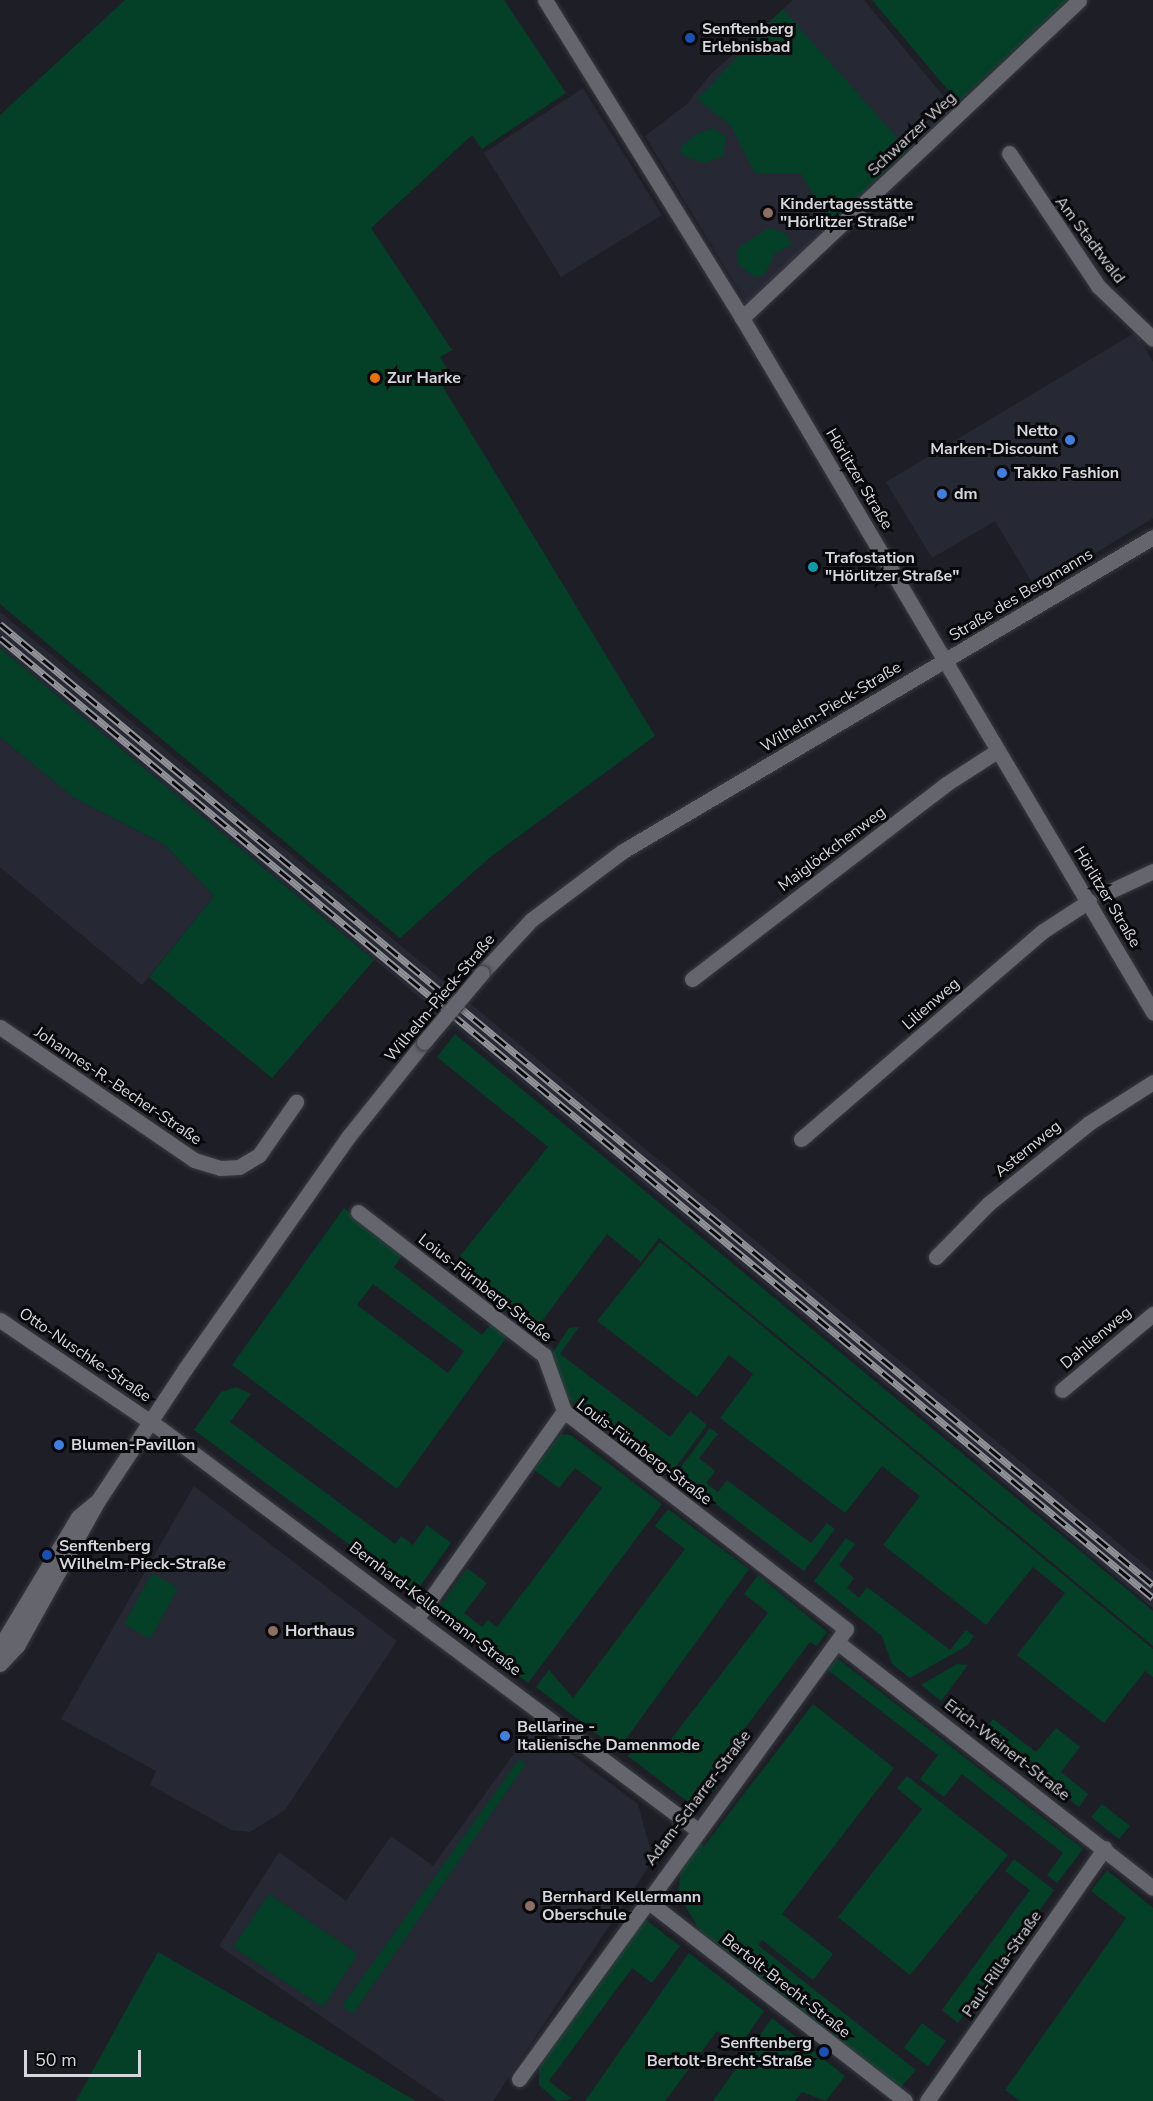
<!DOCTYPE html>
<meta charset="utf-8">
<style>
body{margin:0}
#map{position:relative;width:1153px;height:2101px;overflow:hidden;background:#1e1f26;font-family:"Nunito Sans",sans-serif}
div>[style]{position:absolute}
.built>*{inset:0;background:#262834}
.green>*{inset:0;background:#043f28}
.roads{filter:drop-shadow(0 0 2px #393a40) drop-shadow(0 0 2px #393a40)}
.minor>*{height:15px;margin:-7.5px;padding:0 7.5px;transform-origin:7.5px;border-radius:7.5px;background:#64656d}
.secondary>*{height:15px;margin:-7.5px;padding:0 7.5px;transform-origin:7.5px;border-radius:7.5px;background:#64656d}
.rail>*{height:7px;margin-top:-3.5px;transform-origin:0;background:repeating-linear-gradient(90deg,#09090c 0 14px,#919298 0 28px);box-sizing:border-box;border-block:2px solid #919298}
.bridges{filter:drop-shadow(0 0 2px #393a40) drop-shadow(0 0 2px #393a40)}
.secondary-bridge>*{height:15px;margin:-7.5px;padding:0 7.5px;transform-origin:7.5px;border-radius:7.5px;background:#64656d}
.dots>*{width:16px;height:16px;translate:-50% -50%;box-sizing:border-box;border:3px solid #09090c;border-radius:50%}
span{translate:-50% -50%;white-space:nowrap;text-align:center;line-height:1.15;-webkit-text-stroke:6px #09090c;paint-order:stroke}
.poi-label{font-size:16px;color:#d6d7dc;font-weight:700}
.left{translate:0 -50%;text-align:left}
.right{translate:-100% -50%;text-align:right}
.street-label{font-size:16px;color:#d6d7dc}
.scale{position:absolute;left:24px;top:2050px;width:117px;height:27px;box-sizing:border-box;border:3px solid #d6d7dc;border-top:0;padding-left:8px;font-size:18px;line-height:21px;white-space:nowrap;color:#d6d7dc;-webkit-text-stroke:4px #09090c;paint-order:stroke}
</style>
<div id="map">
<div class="built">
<i style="clip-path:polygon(793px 0,864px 0,954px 109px,752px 302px,746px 302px,645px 136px,686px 105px,711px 74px)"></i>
<i style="clip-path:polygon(583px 88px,662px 215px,561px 277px,484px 153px)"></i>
<i style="clip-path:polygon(1136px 332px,1153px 362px,1153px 518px,1036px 589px,995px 521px,932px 558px,886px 482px)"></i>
<i style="clip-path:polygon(0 612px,1153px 1572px,1153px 1608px,0 648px)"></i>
<i style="clip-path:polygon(0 737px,73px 797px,165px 845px,214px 896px,142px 985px,0 867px)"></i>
<i style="clip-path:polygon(194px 1486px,397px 1641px,285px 1810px,250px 1832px,232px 1830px,150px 1785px,156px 1771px,61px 1719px)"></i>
<i style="clip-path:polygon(534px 1726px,638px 1804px,653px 1860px,493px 2101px,445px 2101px,219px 1946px,279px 1852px,346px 1901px,391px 1836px,433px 1866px)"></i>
</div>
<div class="green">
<i style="clip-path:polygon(125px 0,504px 0,566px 93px,482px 149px,472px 135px,371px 228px,452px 350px,440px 357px,451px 375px,440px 382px,655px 736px,489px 858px,400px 938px,0 604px,0 115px)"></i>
<i style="clip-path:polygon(872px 0,1068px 0,958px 102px)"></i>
<i style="clip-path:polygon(783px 9px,908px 150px,831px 222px,800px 173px,755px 173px,730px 125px,697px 99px)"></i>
<i style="clip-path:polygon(713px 128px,726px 137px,723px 156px,704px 163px,682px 155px,680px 148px,696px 134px)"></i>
<i style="clip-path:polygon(768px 228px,783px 232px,793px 244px,775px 253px,764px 275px,754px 277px,738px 264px,738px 248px)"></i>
<i style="clip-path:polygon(0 648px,374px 960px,272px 1078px,149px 977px,214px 896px,165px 845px,73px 797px,0 737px)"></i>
<i style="clip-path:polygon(455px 1034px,1153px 1611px,1153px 1646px,659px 1238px,641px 1262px,607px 1234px,533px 1333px,452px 1266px,548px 1147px,437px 1057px)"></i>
<i style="clip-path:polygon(evenodd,344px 1208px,403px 1254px,394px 1267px,482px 1335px,493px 1321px,509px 1334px,397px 1489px,232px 1365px,344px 1208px,373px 1284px,464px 1351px,448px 1373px,357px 1305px,373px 1284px)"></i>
<i style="clip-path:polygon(660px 1242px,1153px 1649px,1153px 1677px,1145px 1671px,1104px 1723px,1017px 1655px,1065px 1593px,1033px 1567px,986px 1625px,883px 1545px,920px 1496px,882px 1466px,845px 1513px,720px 1418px,753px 1374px,729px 1355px,697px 1397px,597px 1321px)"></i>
<i style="clip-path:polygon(579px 1327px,560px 1354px,670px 1437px,690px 1411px,707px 1425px,672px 1472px,567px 1398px,552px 1354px,569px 1328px)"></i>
<i style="clip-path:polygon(236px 1387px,251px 1394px,230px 1422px,395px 1544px,401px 1536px,413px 1545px,427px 1525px,451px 1543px,415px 1593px,194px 1430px,221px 1392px)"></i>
<i style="clip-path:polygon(710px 1428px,718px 1434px,699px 1458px,715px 1471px,706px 1483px,718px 1492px,727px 1480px,811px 1543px,827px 1523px,835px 1529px,804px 1571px,676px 1474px)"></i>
<i style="clip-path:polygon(561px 1434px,571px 1435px,662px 1504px,528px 1683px,435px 1612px,467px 1568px,487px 1583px,464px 1613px,482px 1627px,488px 1620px,497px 1627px,602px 1488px,575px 1468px,559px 1488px,533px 1469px)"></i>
<i style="clip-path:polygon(668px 1509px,749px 1569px,618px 1750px,536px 1687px,549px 1670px,573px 1698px,685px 1549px,655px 1526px)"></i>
<i style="clip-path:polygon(846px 1538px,855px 1544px,839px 1565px,854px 1578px,847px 1588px,859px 1598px,867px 1587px,950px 1650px,966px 1630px,974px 1636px,968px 1645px,910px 1678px,892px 1664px,882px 1636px,814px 1581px)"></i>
<i style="clip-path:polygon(152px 1573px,178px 1588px,150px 1639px,124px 1624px)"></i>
<i style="clip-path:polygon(758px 1575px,827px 1632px,817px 1646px,810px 1642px,707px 1778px,718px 1787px,696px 1808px,628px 1756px,639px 1742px,649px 1751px,654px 1746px,662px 1751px,768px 1613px,744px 1594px)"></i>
<i style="clip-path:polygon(837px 1658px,1083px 1849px,1057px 1883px,1047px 1875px,1063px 1853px,962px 1774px,944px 1797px,920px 1779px,938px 1755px,828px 1670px)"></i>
<i style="clip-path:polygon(957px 1664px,968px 1665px,941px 1701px,921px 1685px)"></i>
<i style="clip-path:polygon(813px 1704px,894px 1768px,782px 1914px,833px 1954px,813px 1980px,762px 1940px,758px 1945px,916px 2070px,900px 2088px,700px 1931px,678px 1893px,682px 1862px,697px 1841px,704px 1846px)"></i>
<i style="clip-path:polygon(993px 1719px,1036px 1752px,1056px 1728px,1080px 1747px,1061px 1772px,1088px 1794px,1079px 1807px,982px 1733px)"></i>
<i style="clip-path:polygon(519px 1759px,526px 1764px,353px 2014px,342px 2006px)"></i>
<i style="clip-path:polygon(907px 1776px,1008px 1855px,910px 1975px,838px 1917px,922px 1809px,897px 1788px)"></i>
<i style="clip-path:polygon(1102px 1804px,1130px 1826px,1119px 1839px,1091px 1817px)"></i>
<i style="clip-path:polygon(1014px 1859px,1054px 1890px,958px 2023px,942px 2010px,1030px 1890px,1005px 1871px)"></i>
<i style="clip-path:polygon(1107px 1870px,1153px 1908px,1153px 2101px,1020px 2101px,1005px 2090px,1126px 1918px,1091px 1891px)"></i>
<i style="clip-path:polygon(269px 1894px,358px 1954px,323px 2007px,233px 1947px)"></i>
<i style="clip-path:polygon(641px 1916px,680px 1946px,652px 1983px,632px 1968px,549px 2081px,572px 2099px,557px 2101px,539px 2085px,539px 2066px)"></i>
<i style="clip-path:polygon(158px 1952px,416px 2101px,76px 2101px)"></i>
<i style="clip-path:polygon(689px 1953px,764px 2011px,739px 2047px,717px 2031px,665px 2101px,585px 2101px)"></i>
<i style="clip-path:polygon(772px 2018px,845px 2076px,826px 2101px,802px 2092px,795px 2101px,713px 2101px)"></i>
<i style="clip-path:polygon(922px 2023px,946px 2041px,928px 2066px,904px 2048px)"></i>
</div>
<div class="roads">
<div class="minor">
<i style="left:545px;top:0;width:374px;rotate:58.2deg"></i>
<i style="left:742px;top:318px;width:807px;rotate:59.37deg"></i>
<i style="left:1009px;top:153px;width:160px;rotate:56.2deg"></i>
<i style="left:1098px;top:286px;width:76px;rotate:43.9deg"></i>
<i style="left:742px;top:318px;width:463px;rotate:-43.3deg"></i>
<i style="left:1104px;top:894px;width:54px;rotate:-25.1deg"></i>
<i style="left:692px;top:979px;width:320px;rotate:-37.5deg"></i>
<i style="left:946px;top:784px;width:61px;rotate:-32.9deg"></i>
<i style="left:0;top:1027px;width:235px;rotate:34.4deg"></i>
<i style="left:194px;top:1160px;width:27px;rotate:17deg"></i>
<i style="left:220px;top:1168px;width:19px;rotate:-3deg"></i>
<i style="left:239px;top:1167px;width:23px;rotate:-31deg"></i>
<i style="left:259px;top:1155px;width:65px;rotate:-55.1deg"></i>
<i style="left:801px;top:1139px;width:319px;rotate:-40.7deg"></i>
<i style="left:1043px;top:931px;width:55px;rotate:-33.1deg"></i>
<i style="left:358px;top:1212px;width:235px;rotate:37.6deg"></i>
<i style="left:544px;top:1355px;width:59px;rotate:70.3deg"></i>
<i style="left:936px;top:1257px;width:74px;rotate:-45.5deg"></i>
<i style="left:988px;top:1204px;width:129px;rotate:-38.7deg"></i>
<i style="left:1089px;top:1123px;width:76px;rotate:-32.6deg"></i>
<i style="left:0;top:1320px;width:194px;rotate:34.1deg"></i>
<i style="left:161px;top:1429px;width:668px;rotate:36.78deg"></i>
<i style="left:1062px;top:1390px;width:119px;rotate:-39.9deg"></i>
<i style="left:417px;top:1618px;width:254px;rotate:-54.6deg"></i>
<i style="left:837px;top:1642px;width:400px;rotate:37.9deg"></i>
<i style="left:645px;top:1899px;width:329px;rotate:37.8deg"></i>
<i style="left:519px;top:2079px;width:556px;rotate:-54deg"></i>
<i style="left:846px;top:1629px;width:356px;rotate:-142.3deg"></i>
<i style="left:927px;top:2101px;width:309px;rotate:-54.9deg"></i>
</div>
<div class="secondary">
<i style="left:482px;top:973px;width:72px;rotate:-47.2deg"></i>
<i style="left:531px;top:920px;width:115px;rotate:-36.9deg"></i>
<i style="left:623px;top:851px;width:616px;rotate:-30.64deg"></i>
<i style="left:3px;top:1659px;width:21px;rotate:-85deg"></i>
<i style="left:5px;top:1638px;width:141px;rotate:-58.9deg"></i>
<i style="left:78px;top:1517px;width:23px;rotate:-40deg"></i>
<i style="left:0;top:1664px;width:25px;rotate:-47deg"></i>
<i style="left:17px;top:1646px;width:165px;rotate:-60.9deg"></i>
<i style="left:97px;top:1502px;width:159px;rotate:-56.5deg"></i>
<i style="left:185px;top:1369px;width:284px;rotate:-54.9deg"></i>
<i style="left:348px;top:1137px;width:122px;rotate:-51.3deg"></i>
</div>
</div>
<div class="rail">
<i style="left:0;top:624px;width:1501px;rotate:39.81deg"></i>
<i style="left:0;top:638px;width:1500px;rotate:39.78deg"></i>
</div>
<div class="bridges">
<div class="secondary-bridge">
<i style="left:424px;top:1042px;width:90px;rotate:-50deg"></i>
</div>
</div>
<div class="dots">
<i style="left:690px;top:38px;background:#1a4fb4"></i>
<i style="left:768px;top:213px;background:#8d6e63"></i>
<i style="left:375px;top:378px;background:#e8710a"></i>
<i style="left:1070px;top:440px;background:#3f7fe0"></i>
<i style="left:1002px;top:473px;background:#3f7fe0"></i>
<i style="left:942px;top:494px;background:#3f7fe0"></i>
<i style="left:813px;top:567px;background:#0f9aa8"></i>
<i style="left:59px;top:1445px;background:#3f7fe0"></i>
<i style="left:47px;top:1555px;background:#1a4fb4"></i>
<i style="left:273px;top:1631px;background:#8d6e63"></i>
<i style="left:505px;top:1736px;background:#3f7fe0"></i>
<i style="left:530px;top:1906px;background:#8d6e63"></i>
<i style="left:824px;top:2052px;background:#1a4fb4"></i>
</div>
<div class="poi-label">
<span class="left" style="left:702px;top:38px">Senftenberg<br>Erlebnisbad</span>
<span class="left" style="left:780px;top:213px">Kindertagesstätte<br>"Hörlitzer Straße"</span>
<span class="left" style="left:387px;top:378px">Zur Harke</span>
<span class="right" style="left:1058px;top:440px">Netto<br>Marken-Discount</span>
<span class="left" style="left:1014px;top:473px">Takko Fashion</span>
<span class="left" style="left:954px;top:494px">dm</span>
<span class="left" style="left:825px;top:567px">Trafostation<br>"Hörlitzer Straße"</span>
<span class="left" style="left:71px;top:1445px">Blumen-Pavillon</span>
<span class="left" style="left:59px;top:1555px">Senftenberg<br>Wilhelm-Pieck-Straße</span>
<span class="left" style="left:285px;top:1631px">Horthaus</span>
<span class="left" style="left:517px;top:1736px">Bellarine -<br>Italienische Damenmode</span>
<span class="left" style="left:542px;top:1906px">Bernhard Kellermann<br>Oberschule</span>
<span class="right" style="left:812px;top:2052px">Senftenberg<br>Bertolt-Brecht-Straße</span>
</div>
<div class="street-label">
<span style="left:912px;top:134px;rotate:-43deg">Schwarzer Weg</span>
<span style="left:1090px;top:240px;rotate:53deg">Am Stadtwald</span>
<span style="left:859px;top:479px;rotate:59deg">Hörlitzer Straße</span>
<span style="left:1021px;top:595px;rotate:-31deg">Straße des Bergmanns</span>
<span style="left:831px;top:707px;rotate:-31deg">Wilhelm-Pieck-Straße</span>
<span style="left:832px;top:849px;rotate:-37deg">Maiglöckchenweg</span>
<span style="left:1107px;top:897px;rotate:59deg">Hörlitzer Straße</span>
<span style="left:440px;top:998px;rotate:-50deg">Wilhelm-Pieck-Straße</span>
<span style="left:931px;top:1004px;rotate:-41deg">Lilienweg</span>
<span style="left:118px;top:1086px;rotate:34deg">Johannes-R.-Becher-Straße</span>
<span style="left:1028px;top:1149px;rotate:-39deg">Asternweg</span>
<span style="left:485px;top:1288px;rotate:38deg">Loius-Fürnberg-Straße</span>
<span style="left:1096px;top:1338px;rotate:-40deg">Dahlienweg</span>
<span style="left:85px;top:1355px;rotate:34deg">Otto-Nuschke-Straße</span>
<span style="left:644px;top:1452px;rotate:37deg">Louis-Fürnberg-Straße</span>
<span style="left:435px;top:1609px;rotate:37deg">Bernhard-Kellermann-Straße</span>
<span style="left:1007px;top:1750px;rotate:38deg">Erich-Weinert-Straße</span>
<span style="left:698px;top:1798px;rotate:-53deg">Adam-Scharrer-Straße</span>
<span style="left:1002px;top:1964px;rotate:-55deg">Paul-Rilla-Straße</span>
<span style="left:786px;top:1986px;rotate:38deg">Bertolt-Brecht-Straße</span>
</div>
<div class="scale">50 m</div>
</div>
